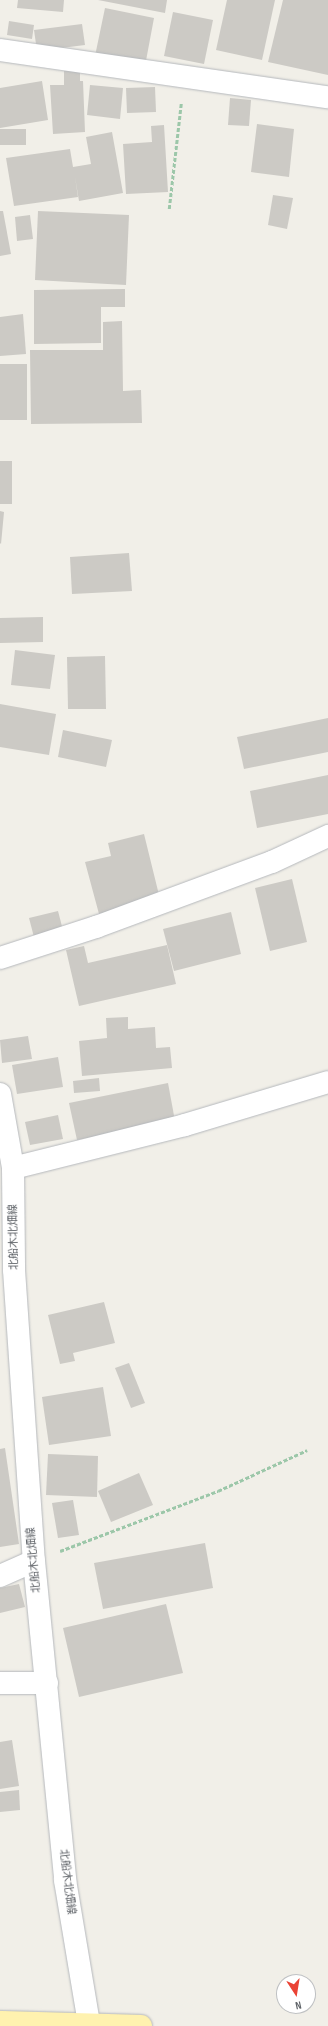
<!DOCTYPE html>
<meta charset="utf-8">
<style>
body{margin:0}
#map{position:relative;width:328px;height:2026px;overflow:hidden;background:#f1efe8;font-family:"Sofia Sans Condensed","Noto Sans JP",sans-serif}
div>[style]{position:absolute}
.building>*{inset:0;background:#cccac5}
.path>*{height:2.5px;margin-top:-1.25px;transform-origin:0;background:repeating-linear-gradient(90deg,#9cc7a9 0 4px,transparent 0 6px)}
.roads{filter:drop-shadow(0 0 1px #b5b8bc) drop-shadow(0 0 1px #b5b8bc)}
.street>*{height:22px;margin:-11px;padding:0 11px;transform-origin:11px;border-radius:11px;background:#fff}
.secondary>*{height:22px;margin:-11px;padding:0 11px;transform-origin:11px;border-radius:11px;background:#fff}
.primary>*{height:22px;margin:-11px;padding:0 11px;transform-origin:11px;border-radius:11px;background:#fff2af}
span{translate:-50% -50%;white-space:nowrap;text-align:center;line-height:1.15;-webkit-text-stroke:3px #fff;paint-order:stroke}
.street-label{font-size:11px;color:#5f6368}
.north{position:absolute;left:276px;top:1974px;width:40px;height:40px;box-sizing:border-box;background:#fff;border:1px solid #bfc1c3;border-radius:50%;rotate:168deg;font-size:11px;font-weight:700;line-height:16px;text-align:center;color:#5f6368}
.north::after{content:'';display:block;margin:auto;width:14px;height:18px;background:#ea4335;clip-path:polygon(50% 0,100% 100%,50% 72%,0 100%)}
</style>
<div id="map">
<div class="building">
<i style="clip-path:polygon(18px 0,64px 0,63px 12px,17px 8px)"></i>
<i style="clip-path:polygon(98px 0,167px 0,165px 13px)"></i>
<i style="clip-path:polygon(227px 0,275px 0,262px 60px,216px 50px)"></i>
<i style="clip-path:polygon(283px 0,328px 0,328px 75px,268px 62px)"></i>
<i style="clip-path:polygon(105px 8px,154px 18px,145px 66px,95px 56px)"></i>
<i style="clip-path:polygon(173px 12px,213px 20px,204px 64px,164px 56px)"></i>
<i style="clip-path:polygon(9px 21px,34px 25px,32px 39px,7px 35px)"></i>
<i style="clip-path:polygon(82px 24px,85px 45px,37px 51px,34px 30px)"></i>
<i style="clip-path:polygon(64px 71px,80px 71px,80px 81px,83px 81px,85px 132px,53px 134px,50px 85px,64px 85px)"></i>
<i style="clip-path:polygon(42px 81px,48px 120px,0 128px,0 88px)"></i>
<i style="clip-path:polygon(90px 85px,123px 88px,120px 119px,87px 115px)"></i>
<i style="clip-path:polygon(155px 87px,156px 112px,127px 113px,126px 88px)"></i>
<i style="clip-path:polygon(230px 98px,251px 100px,249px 126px,228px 125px)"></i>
<i style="clip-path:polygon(257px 124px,294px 129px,289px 177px,251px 172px)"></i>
<i style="clip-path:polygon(164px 125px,168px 192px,126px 194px,123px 144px,152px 142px,151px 126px)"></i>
<i style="clip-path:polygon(0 129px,26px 129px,26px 145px,0 145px)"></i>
<i style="clip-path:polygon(112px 132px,123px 193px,79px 201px,75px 177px,78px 197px,14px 206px,6px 158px,70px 149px,73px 167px,91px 164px,86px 137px)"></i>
<i style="clip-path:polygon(273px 195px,293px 198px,287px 229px,268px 225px)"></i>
<i style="clip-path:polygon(0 211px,3px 211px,11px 254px,0 256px)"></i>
<i style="clip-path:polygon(38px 211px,129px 215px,126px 285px,35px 280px)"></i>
<i style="clip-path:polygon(30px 215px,33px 239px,17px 241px,15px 217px)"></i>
<i style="clip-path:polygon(125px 289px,125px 307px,101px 307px,101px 343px,34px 344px,34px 290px)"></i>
<i style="clip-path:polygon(23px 314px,26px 354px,0 356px,0 317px)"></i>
<i style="clip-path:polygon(122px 321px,123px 391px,141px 390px,142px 423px,31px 424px,30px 350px,103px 350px,103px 322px)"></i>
<i style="clip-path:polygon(0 364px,27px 364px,27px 420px,0 420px)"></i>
<i style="clip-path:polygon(0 461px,12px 461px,12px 504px,0 504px)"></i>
<i style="clip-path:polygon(0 511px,4px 512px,1px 544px,0 543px)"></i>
<i style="clip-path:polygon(129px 553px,132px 591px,72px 594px,70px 557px)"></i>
<i style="clip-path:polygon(43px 617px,43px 642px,0 643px,0 618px)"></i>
<i style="clip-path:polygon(15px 650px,55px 655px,50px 689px,11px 685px)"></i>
<i style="clip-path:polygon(105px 656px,106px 709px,68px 709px,67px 657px)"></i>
<i style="clip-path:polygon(0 704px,56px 714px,49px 755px,0 747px)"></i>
<i style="clip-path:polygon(328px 718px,328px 752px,244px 769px,237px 737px)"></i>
<i style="clip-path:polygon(63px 730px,112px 740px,106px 767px,58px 757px)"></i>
<i style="clip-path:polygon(328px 775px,328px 814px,257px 828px,250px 791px)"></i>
<i style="clip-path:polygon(144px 834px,160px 899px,99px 914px,85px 862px,111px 856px,108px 843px)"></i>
<i style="clip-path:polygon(292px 879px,307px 942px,270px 951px,255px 888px)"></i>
<i style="clip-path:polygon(58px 911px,64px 934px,35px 941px,29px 918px)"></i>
<i style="clip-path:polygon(231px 912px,241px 954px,174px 971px,163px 929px)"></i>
<i style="clip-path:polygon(167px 945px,176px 984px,79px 1006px,66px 950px,84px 946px,88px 963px)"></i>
<i style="clip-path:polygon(128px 1017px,128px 1029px,155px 1027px,156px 1048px,170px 1047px,172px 1068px,82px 1076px,79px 1041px,107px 1038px,106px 1018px)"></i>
<i style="clip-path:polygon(28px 1036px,32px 1059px,2px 1063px,0 1040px)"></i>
<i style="clip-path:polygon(58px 1057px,63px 1087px,17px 1094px,12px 1065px)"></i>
<i style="clip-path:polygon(99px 1078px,100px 1091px,74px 1093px,73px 1081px)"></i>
<i style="clip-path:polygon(168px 1083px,175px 1121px,77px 1140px,69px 1103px)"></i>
<i style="clip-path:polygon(58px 1115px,63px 1139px,30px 1145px,25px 1122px)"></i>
<i style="clip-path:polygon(104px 1302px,115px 1343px,73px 1353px,75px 1361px,60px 1364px,48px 1315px)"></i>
<i style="clip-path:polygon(129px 1363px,145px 1403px,131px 1408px,115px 1368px)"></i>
<i style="clip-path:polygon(103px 1387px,111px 1436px,49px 1445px,42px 1397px)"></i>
<i style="clip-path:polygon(5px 1448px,19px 1544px,0 1547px,0 1449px)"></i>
<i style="clip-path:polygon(48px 1454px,98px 1456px,97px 1497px,46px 1495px)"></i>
<i style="clip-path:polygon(139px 1473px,153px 1505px,111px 1522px,98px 1491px)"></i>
<i style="clip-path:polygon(73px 1500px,79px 1535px,58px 1538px,52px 1503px)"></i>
<i style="clip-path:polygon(205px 1543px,213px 1588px,103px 1609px,94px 1563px)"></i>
<i style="clip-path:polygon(19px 1584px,25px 1607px,0 1613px,0 1588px)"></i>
<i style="clip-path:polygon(166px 1604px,183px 1673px,79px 1697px,63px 1628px)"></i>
<i style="clip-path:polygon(12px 1740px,19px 1786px,0 1789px,0 1742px)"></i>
<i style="clip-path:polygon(19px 1790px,20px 1810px,0 1812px,0 1792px)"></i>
</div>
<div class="path">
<i style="left:169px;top:209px;width:107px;rotate:-83.5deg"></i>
<i style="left:60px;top:1551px;width:169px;rotate:-20.8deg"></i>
<i style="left:218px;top:1491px;width:98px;rotate:-24.7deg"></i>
</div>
<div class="roads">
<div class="street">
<i style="left:0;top:50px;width:331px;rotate:8.2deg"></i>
<i style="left:0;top:958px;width:101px;rotate:-17.9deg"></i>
<i style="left:96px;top:927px;width:188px;rotate:-20.3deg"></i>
<i style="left:272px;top:862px;width:62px;rotate:-24.9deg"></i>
<i style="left:13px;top:1168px;width:177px;rotate:-14deg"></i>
<i style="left:185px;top:1125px;width:149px;rotate:-16.7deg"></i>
<i style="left:0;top:1576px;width:37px;rotate:-24deg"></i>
<i style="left:0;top:1683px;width:47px"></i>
</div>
<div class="secondary">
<i style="left:0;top:1094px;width:75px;rotate:80deg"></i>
<i style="left:13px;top:1168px;width:102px;rotate:89.4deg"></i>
<i style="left:14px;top:1270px;width:292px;rotate:86.1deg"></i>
<i style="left:34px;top:1561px;width:321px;rotate:84.4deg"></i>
<i style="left:65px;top:1880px;width:146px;rotate:80.5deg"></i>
</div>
<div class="primary">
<i style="left:0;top:2022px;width:141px;rotate:1.6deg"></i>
</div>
</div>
<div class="street-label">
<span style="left:14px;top:1237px;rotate:-91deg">北船木北畑線</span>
<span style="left:34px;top:1560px;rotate:-95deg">北船木北畑線</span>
<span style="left:67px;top:1882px;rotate:83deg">北船木北畑線</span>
</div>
<div class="north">N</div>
</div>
